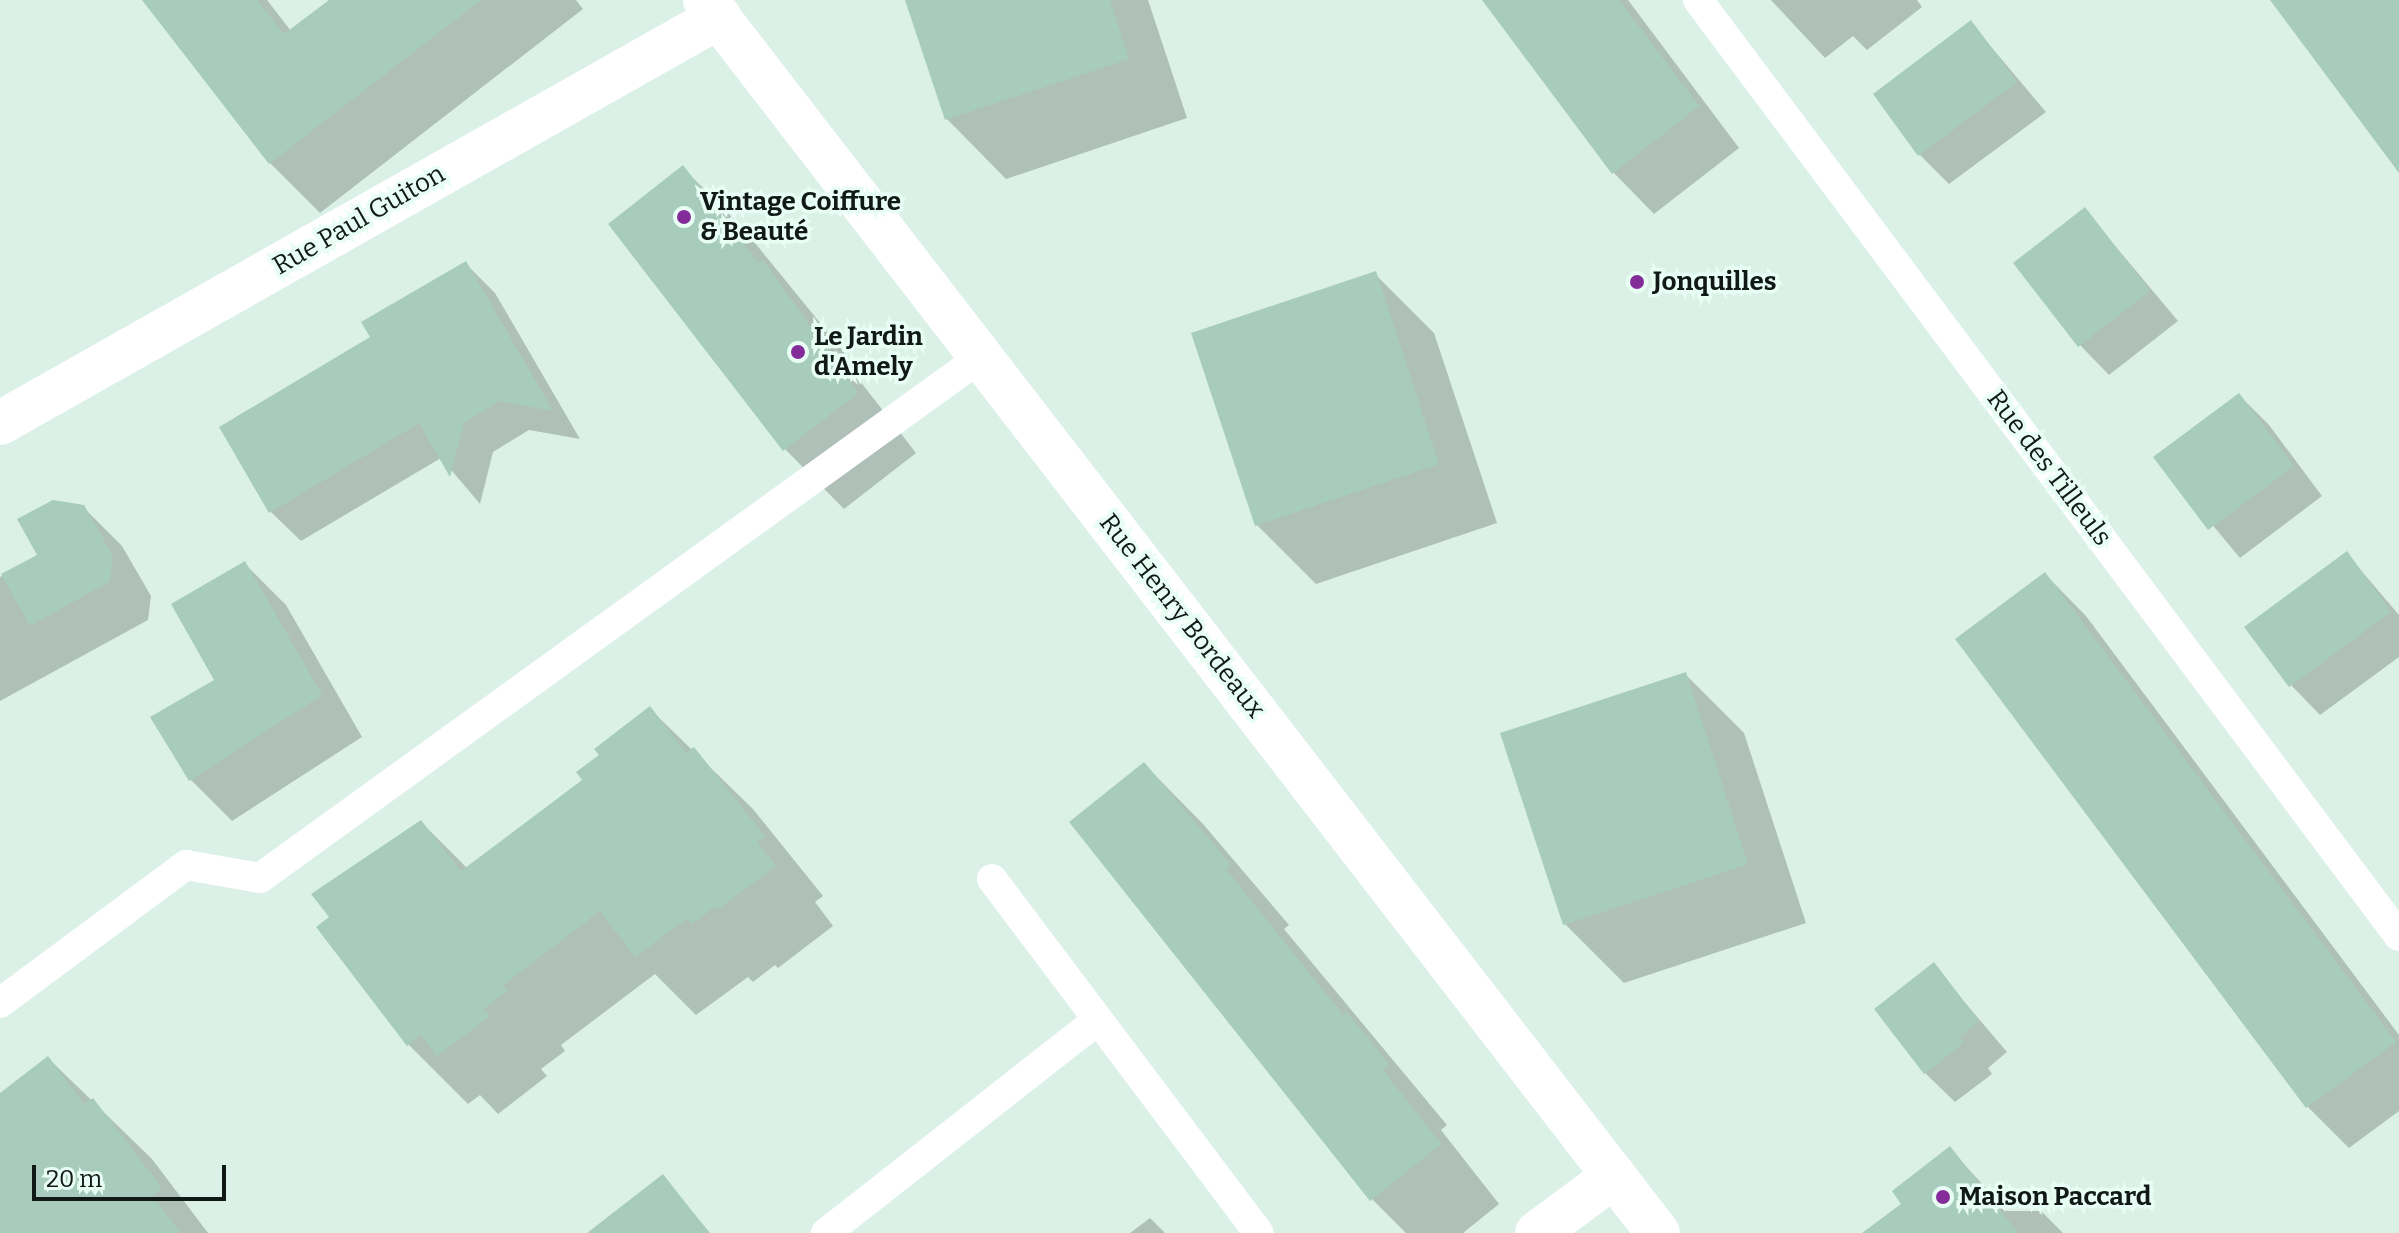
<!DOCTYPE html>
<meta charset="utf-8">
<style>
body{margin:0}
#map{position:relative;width:2399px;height:1233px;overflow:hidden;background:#dbf1e8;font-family:Bitter,serif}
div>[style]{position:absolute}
.shadow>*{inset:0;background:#0003}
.building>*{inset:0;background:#a7ccbd}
.lane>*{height:30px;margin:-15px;padding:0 15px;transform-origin:15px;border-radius:15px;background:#fff}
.street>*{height:44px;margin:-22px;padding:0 22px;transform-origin:22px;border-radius:22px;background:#fff}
.dots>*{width:22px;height:22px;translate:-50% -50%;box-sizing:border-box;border:4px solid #e8fef5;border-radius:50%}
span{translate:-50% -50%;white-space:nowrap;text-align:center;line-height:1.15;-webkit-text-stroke:7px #e8fef5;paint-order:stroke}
.poi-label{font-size:26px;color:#111916;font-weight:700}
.left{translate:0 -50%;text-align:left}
.street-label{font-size:26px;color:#111916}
.scale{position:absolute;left:32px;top:1165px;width:194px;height:36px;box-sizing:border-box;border:4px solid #111916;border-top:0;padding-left:10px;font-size:24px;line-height:28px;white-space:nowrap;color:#111916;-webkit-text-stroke:6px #e8fef5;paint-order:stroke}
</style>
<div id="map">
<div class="shadow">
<i style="clip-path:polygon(144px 0,267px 0,291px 31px,332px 0,576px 0,583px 9px,320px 213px,270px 163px)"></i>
<i style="clip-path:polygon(907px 0,1148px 0,1187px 118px,1006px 179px,947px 119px)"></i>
<i style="clip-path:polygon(1484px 0,1628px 0,1739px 148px,1654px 214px,1613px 172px)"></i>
<i style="clip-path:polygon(1771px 0,1917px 0,1922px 7px,1867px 50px,1853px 36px,1825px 58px)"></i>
<i style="clip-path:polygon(1971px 23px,2046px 112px,1949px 184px,1919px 154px)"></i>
<i style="clip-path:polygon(683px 168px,742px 227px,860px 372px,856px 376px,916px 453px,844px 509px,785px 449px)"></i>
<i style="clip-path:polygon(2085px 210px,2178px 321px,2109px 375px,2080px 345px)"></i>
<i style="clip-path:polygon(465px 263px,495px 293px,580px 439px,529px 430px,493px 452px,480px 504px,441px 458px,301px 541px,271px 512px,372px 338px)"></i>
<i style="clip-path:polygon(1375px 274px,1434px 333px,1497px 523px,1316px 584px,1257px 525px)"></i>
<i style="clip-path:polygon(2239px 395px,2269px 425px,2322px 496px,2240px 558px,2156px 457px)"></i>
<i style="clip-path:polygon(83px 507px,122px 546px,151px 596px,148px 620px,0 701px,0 577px,39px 556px)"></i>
<i style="clip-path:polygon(2347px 554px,2399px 615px,2399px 657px,2320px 715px,2291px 685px)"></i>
<i style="clip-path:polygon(245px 564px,286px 605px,362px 737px,232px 821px,191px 780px,153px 717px,217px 681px)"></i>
<i style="clip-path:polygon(2045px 574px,2086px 616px,2399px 1035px,2399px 1111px,2349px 1148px,2308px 1107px,1958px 640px)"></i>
<i style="clip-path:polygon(1685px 674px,1744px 733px,1806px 923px,1624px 983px,1565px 924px)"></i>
<i style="clip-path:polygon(650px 709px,753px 809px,823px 896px,815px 902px,833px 926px,778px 968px,775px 965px,753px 982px,748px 977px,696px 1015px,655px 974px,561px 1045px,565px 1051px,541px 1069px,547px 1076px,498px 1114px,480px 1095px,468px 1104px,409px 1045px,372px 998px,331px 918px,421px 822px,468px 869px,585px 780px)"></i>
<i style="clip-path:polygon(1144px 764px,1203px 824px,1289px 925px,1284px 929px,1447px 1125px,1441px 1130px,1499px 1204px,1463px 1233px,1406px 1233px,1372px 1199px)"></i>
<i style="clip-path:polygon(1933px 965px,2007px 1052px,1988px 1068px,1992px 1074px,1955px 1102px,1925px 1073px)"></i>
<i style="clip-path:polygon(48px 1058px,152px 1159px,208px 1233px,0 1233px,0 1096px)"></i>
<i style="clip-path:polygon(1950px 1149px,2007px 1211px,2041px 1211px,2063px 1233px,1866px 1233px,1903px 1204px)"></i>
<i style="clip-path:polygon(663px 1176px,710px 1233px,590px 1233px)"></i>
<i style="clip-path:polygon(1150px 1218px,1165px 1233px,1130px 1233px)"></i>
</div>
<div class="building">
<i style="clip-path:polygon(142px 0,257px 0,284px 34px,329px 0,481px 0,269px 164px)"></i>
<i style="clip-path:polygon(905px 0,1110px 0,1129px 59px,945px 120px)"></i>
<i style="clip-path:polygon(1482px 0,1619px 0,1699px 106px,1612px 174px)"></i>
<i style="clip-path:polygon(2270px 0,2399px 0,2399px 173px)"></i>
<i style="clip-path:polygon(1971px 20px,2017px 82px,1918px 156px,1873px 94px)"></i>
<i style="clip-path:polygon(683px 165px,758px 263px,763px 260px,858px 393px,783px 451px,608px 224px)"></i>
<i style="clip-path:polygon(2085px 207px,2150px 291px,2078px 347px,2013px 263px)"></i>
<i style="clip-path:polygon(466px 261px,553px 411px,499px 401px,464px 423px,450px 477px,419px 423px,269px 513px,219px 427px,370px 337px,361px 322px)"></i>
<i style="clip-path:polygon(1376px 271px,1439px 464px,1255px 526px,1191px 333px)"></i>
<i style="clip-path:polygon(2239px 393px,2294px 466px,2208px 530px,2153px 457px)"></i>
<i style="clip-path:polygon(53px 500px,84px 505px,113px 556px,110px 581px,30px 626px,1px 574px,37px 555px,17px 519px)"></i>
<i style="clip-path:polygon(2347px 551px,2391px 612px,2289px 687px,2244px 627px)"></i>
<i style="clip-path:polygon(245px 561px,322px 695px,189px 781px,150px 717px,214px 680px,171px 604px)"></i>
<i style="clip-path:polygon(2045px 572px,2396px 1042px,2306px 1108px,1955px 639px)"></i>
<i style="clip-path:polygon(1686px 672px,1748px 864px,1563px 925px,1500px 733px)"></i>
<i style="clip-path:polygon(650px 706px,686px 753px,694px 747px,765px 836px,757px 842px,776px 866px,717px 910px,714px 907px,692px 924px,687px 918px,635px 957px,600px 911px,503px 985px,508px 990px,484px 1009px,490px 1016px,437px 1056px,421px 1035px,407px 1046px,316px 927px,329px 917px,311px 894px,421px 820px,461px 871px,582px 780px,576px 772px,599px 755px,594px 749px)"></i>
<i style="clip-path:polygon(1144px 762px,1231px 865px,1226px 869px,1343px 1015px,1347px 1012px,1389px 1064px,1383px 1070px,1441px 1144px,1370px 1201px,1069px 822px)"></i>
<i style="clip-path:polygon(1934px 962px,1979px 1021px,1960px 1037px,1964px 1043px,1924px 1074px,1874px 1009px)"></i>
<i style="clip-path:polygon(48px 1056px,84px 1104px,93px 1098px,162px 1188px,152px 1196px,181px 1233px,0 1233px,0 1093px)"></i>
<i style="clip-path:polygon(1950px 1146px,2018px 1233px,1862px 1233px,1901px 1204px,1892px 1191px)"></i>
<i style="clip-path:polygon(663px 1174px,709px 1233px,587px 1233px)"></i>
</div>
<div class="lane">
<i style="left:1698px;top:0;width:1169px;rotate:53.17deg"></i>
<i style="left:992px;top:879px;width:443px;rotate:53deg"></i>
<i style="left:0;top:1003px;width:232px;rotate:-36.6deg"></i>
<i style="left:186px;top:865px;width:75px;rotate:10deg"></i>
<i style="left:260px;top:878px;width:890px;rotate:-35.85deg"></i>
<i style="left:826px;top:1233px;width:345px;rotate:-38.1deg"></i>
</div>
<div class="street">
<i style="left:705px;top:0;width:1558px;rotate:52.3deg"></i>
<i style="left:0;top:423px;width:826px;rotate:-29.45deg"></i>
<i style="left:1537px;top:1233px;width:96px;rotate:-36.5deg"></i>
</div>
<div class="dots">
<i style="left:684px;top:217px;background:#842d9a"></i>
<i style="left:1637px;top:282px;background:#842d9a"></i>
<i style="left:798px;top:352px;background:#842d9a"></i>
<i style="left:1943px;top:1197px;background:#842d9a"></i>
</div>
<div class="poi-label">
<span class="left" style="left:700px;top:217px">Vintage Coiffure<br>&amp; Beauté</span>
<span class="left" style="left:1653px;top:282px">Jonquilles</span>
<span class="left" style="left:814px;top:352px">Le Jardin<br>d'Amely</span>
<span class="left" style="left:1959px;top:1197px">Maison Paccard</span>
</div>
<div class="street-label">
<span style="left:359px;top:220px;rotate:-30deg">Rue Paul Guiton</span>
<span style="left:2049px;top:468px;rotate:53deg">Rue des Tilleuls</span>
<span style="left:1182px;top:616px;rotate:52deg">Rue Henry Bordeaux</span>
</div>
<div class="scale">20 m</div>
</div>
